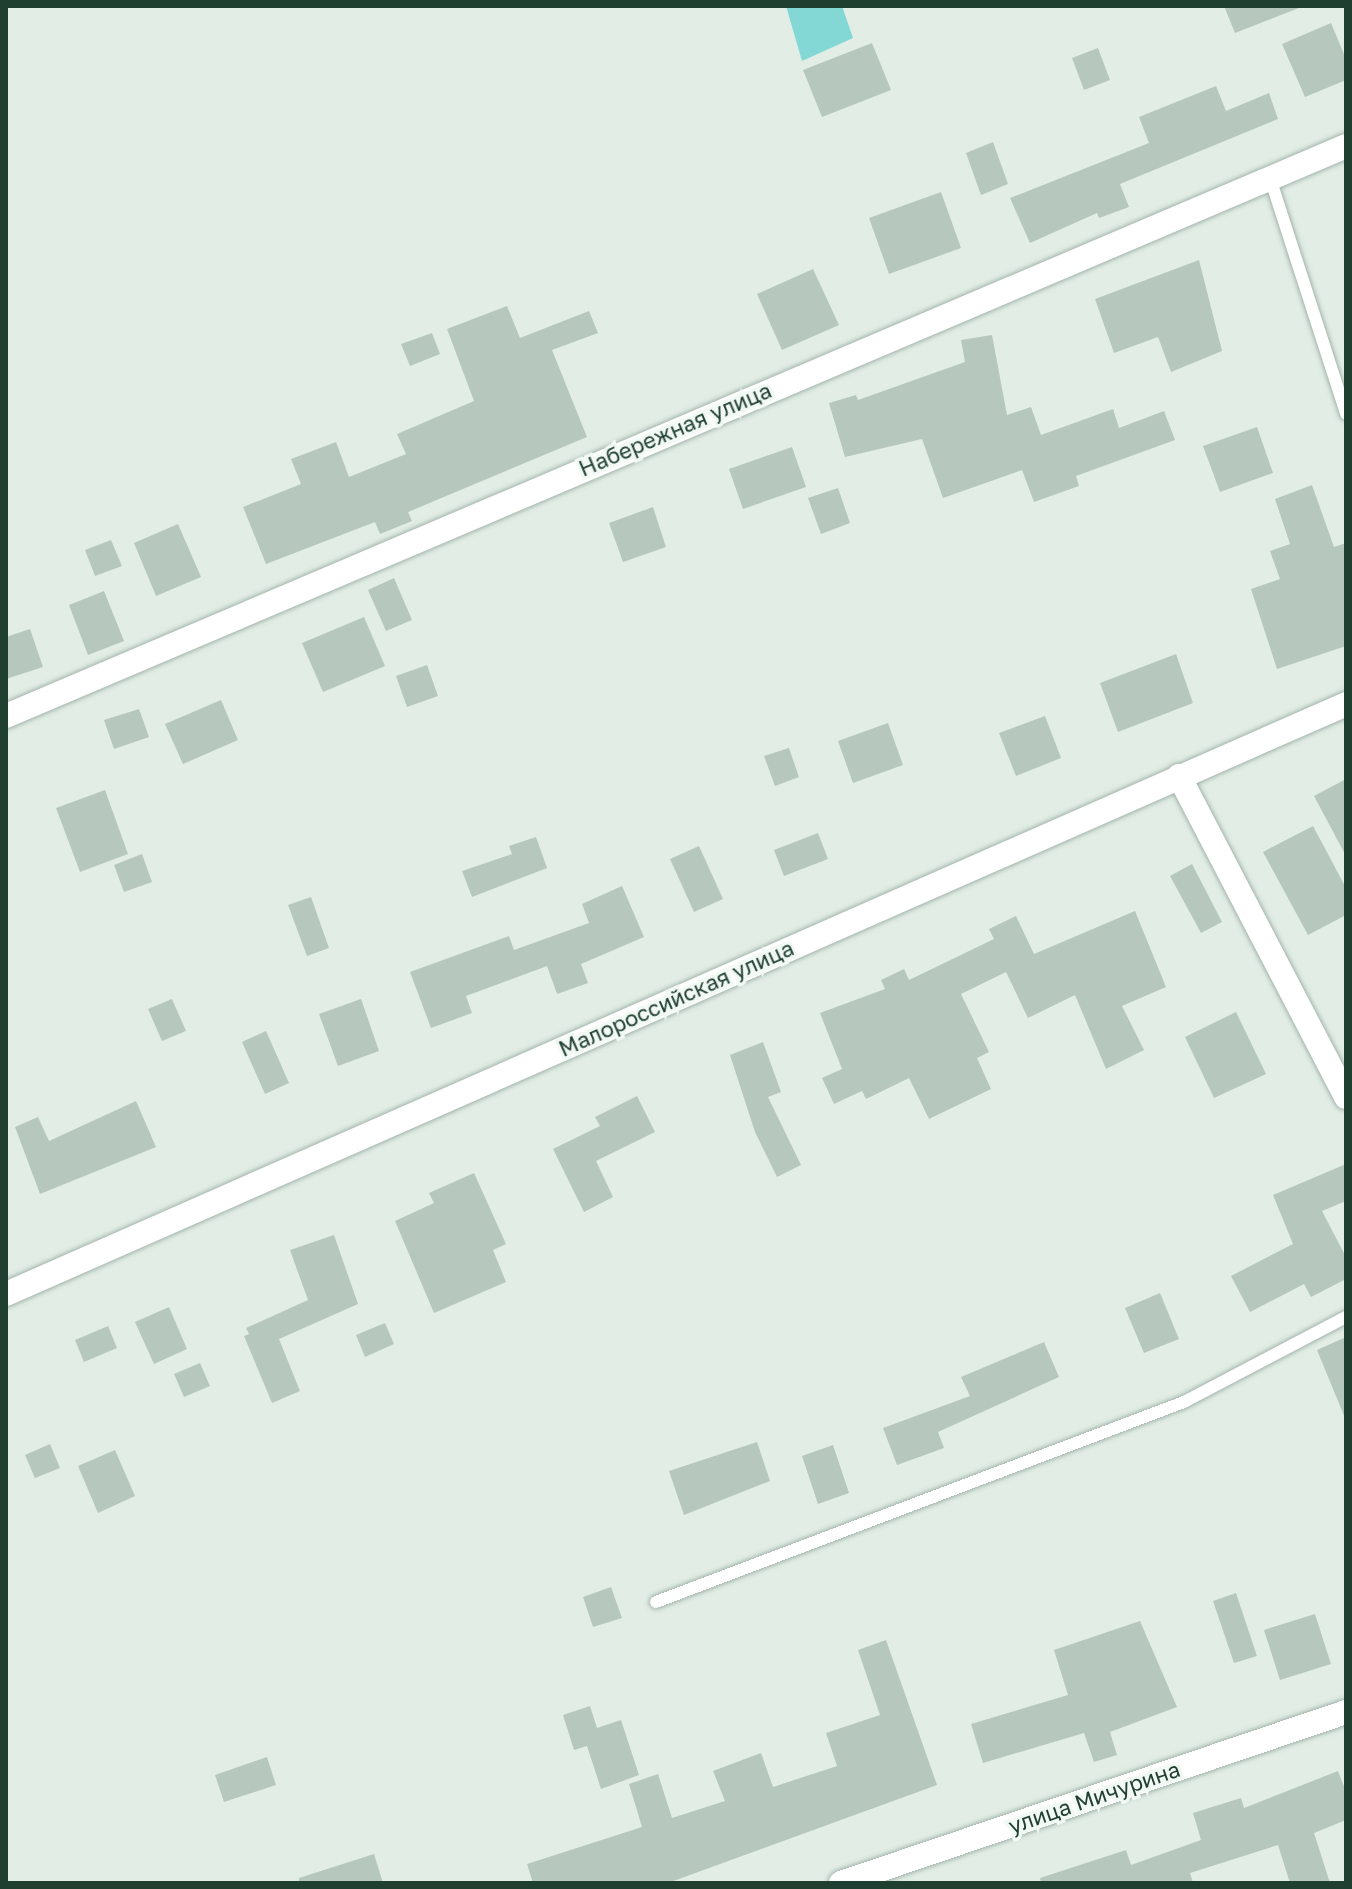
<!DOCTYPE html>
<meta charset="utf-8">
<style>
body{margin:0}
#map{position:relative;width:1352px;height:1889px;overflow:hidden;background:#e1ede5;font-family:"Golos Text",sans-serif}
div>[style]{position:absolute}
.water>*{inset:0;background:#83d8d6}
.building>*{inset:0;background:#b6c8be}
.roads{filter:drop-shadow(0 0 2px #a3b5ab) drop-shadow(0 0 2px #a3b5ab)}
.service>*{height:12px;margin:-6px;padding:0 6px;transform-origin:6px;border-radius:6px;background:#fff}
.minor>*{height:24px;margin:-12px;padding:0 12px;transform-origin:12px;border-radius:12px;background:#fff}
span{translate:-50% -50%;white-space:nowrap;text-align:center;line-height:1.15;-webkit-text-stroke:7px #f2f9f4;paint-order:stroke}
.street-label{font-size:22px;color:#1f3f31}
.frame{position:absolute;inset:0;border:8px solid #1f3f31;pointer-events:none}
</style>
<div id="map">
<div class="water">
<i style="clip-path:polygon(786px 6px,842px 6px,853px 38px,802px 61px)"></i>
</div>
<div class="building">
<i style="clip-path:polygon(1224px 6px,1298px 6px,1299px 8px,1235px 33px)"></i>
<i style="clip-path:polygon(1331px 23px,1346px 59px,1346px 80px,1305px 97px,1282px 44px)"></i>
<i style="clip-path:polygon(872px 43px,891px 90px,822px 117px,803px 70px)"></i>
<i style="clip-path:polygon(1098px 48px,1110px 80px,1084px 90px,1072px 58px)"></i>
<i style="clip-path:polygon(1216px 86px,1226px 111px,1269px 93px,1278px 119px,1120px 184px,1129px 207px,1099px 218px,1097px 213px,1030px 243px,1010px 198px,1149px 143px,1139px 117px)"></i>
<i style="clip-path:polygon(993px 142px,1008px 184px,981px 195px,966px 153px)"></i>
<i style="clip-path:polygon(941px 192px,961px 248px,889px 274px,869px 218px)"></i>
<i style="clip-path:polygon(1199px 260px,1222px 351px,1171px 372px,1158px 337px,1114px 353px,1095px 299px)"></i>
<i style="clip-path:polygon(813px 269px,839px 325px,782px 350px,757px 294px)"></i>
<i style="clip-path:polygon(507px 306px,520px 338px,589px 311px,598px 333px,552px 350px,587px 437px,408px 512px,412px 521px,380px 534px,375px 522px,266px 564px,243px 507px,301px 484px,291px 459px,336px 442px,349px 477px,406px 454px,397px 434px,474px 401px,447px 329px)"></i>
<i style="clip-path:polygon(432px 333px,440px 354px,410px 366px,401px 344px)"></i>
<i style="clip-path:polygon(992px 335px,1007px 415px,1031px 407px,1041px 435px,1113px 409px,1119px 428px,1164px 411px,1175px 440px,1076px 476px,1079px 486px,1034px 502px,1022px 470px,943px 498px,922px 439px,845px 457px,829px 403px,856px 395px,858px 400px,965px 362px,961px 340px)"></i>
<i style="clip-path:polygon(1257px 427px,1273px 473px,1220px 492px,1203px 446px)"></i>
<i style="clip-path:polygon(792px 447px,806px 487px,743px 509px,729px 469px)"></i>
<i style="clip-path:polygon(1312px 485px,1334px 547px,1346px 543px,1346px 646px,1277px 669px,1251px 589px,1280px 579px,1270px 551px,1290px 544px,1275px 499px)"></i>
<i style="clip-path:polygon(838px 488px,850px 523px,821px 534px,808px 498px)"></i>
<i style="clip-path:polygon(653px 507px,666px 547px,623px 562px,609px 523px)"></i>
<i style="clip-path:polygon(178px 524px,201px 577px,156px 596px,134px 543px)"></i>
<i style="clip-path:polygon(111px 540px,122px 566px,95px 576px,85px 550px)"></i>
<i style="clip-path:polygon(394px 578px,412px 620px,386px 631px,368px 590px)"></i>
<i style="clip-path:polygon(104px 591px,124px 641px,88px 655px,69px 605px)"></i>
<i style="clip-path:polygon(364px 617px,385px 666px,323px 692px,302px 643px)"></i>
<i style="clip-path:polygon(30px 629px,43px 667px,6px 679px,6px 637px)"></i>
<i style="clip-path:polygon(1176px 654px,1193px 703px,1118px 732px,1100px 683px)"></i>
<i style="clip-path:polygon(427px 665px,438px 696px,407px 707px,396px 676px)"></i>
<i style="clip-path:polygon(221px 700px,238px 740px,183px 764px,165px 724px)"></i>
<i style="clip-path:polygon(139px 709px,149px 737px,114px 749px,104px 720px)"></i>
<i style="clip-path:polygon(1045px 716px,1061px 758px,1016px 776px,999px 733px)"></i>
<i style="clip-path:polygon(888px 723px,903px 765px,853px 783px,838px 741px)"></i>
<i style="clip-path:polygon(789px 748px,799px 777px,775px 786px,764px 756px)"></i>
<i style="clip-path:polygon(1346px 779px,1346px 856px,1314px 796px)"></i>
<i style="clip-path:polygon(105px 790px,128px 854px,80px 872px,56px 808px)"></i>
<i style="clip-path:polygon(1313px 826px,1346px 888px,1346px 915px,1308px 935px,1263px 852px)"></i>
<i style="clip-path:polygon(818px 833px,828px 859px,784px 876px,774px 850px)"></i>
<i style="clip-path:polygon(536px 837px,547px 868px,472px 897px,462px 871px,512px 854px,509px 846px)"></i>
<i style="clip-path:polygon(699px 846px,723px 899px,694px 912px,670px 859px)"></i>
<i style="clip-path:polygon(142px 854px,152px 882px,124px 892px,114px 865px)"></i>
<i style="clip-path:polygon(1192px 864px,1222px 922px,1201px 933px,1170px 876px)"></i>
<i style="clip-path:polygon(622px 886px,644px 937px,581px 964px,588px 983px,557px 994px,547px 966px,466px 996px,472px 1013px,431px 1028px,410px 972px,509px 936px,514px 950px,589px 923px,582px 904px)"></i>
<i style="clip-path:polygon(311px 897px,329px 948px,307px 956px,288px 905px)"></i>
<i style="clip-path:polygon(1135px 911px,1166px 987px,1122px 1006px,1144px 1050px,1106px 1069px,1075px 995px,1028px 1018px,1006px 972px,961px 994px,989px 1052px,977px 1058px,991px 1089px,929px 1119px,909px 1078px,866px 1099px,862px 1091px,834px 1104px,822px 1078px,842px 1069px,820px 1013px,885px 989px,881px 980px,904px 969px,909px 980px,994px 939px,989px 929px,1016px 916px,1034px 954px)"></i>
<i style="clip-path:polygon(172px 999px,186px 1031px,162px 1041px,148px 1009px)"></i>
<i style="clip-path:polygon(361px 999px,379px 1051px,338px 1066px,319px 1014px)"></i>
<i style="clip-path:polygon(1236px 1012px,1266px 1074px,1214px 1098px,1185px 1037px)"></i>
<i style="clip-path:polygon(266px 1031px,289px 1083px,265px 1094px,242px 1042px)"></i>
<i style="clip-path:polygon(763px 1042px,781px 1092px,768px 1097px,801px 1165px,777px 1177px,755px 1132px,730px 1055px)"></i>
<i style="clip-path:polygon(637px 1096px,655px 1132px,596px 1161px,613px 1197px,584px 1212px,553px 1149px,600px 1126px,595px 1117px)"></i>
<i style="clip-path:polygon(136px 1101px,156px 1147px,40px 1194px,15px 1127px,38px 1117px,49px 1141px)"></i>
<i style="clip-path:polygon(1346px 1164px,1346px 1201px,1322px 1211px,1346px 1257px,1346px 1279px,1311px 1297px,1304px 1284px,1250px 1312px,1231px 1276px,1293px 1244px,1273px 1195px)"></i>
<i style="clip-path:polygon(474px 1173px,506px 1244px,493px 1250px,506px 1282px,434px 1313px,395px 1221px,434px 1203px,429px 1193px)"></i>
<i style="clip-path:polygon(334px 1235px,358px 1304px,279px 1339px,300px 1391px,272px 1403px,244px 1336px,249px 1334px,246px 1328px,308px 1300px,290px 1250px)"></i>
<i style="clip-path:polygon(1160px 1293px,1179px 1339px,1144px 1353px,1125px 1308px)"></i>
<i style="clip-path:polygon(169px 1307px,187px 1349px,154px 1364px,135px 1322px)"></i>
<i style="clip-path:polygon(385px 1323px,394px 1344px,365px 1357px,356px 1335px)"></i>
<i style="clip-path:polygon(108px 1326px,117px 1348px,84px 1362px,75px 1340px)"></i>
<i style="clip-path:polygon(1346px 1337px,1346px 1418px,1345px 1418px,1317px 1350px)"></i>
<i style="clip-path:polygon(1044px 1342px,1059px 1377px,938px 1432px,944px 1448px,897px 1465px,883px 1428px,970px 1396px,961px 1377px)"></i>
<i style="clip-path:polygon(200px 1363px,210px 1386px,184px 1397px,174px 1374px)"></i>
<i style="clip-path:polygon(757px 1442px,770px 1481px,684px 1515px,669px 1471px)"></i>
<i style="clip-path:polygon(50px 1444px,60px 1468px,35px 1478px,25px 1455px)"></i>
<i style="clip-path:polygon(833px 1445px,849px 1493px,818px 1504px,802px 1456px)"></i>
<i style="clip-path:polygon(115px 1450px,135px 1496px,98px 1513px,78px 1466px)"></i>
<i style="clip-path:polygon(611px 1587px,622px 1618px,593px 1627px,583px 1597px)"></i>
<i style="clip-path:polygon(1236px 1593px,1257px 1656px,1234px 1663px,1213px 1601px)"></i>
<i style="clip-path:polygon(1315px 1614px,1331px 1664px,1280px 1680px,1264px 1630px)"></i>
<i style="clip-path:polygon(1140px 1621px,1177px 1707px,1110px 1732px,1117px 1755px,1094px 1762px,1084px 1733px,983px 1763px,971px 1724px,1068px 1695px,1054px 1650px)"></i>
<i style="clip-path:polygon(886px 1640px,937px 1785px,668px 1883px,533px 1883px,527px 1864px,642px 1827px,629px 1784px,658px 1774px,672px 1818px,725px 1801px,713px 1771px,761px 1753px,773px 1787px,837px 1766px,826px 1733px,880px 1715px,858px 1650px)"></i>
<i style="clip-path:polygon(590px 1706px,597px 1728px,621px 1720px,639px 1775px,601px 1789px,587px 1746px,574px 1750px,563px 1715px)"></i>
<i style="clip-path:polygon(267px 1757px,276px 1785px,224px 1802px,215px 1775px)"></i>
<i style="clip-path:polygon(1338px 1771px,1346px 1792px,1346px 1820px,1314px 1833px,1330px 1883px,1290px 1883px,1278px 1845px,1190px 1873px,1193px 1883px,1041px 1883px,1040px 1878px,1126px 1850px,1131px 1865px,1201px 1840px,1193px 1813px,1241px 1798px,1244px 1808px)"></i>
<i style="clip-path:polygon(374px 1854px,383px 1883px,299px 1883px,299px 1878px)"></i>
</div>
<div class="roads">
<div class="service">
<i style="left:1270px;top:178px;width:248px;rotate:72.1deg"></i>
<i style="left:656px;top:1602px;width:565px;rotate:-20.75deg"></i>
<i style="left:1184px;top:1402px;width:183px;rotate:-27.7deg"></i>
</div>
<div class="minor">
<i style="left:6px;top:716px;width:1456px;rotate:-23.04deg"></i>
<i style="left:1179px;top:776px;width:362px;rotate:62.5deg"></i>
<i style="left:6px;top:1294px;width:1464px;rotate:-23.76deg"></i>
<i style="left:841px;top:1883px;width:533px;rotate:-18.71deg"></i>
</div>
</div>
<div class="street-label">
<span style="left:675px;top:429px;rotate:-23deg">Набережная улица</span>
<span style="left:676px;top:998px;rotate:-24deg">Малороссийская улица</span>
<span style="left:1094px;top:1797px;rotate:-19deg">улица Мичурина</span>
</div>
<div class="frame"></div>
</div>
